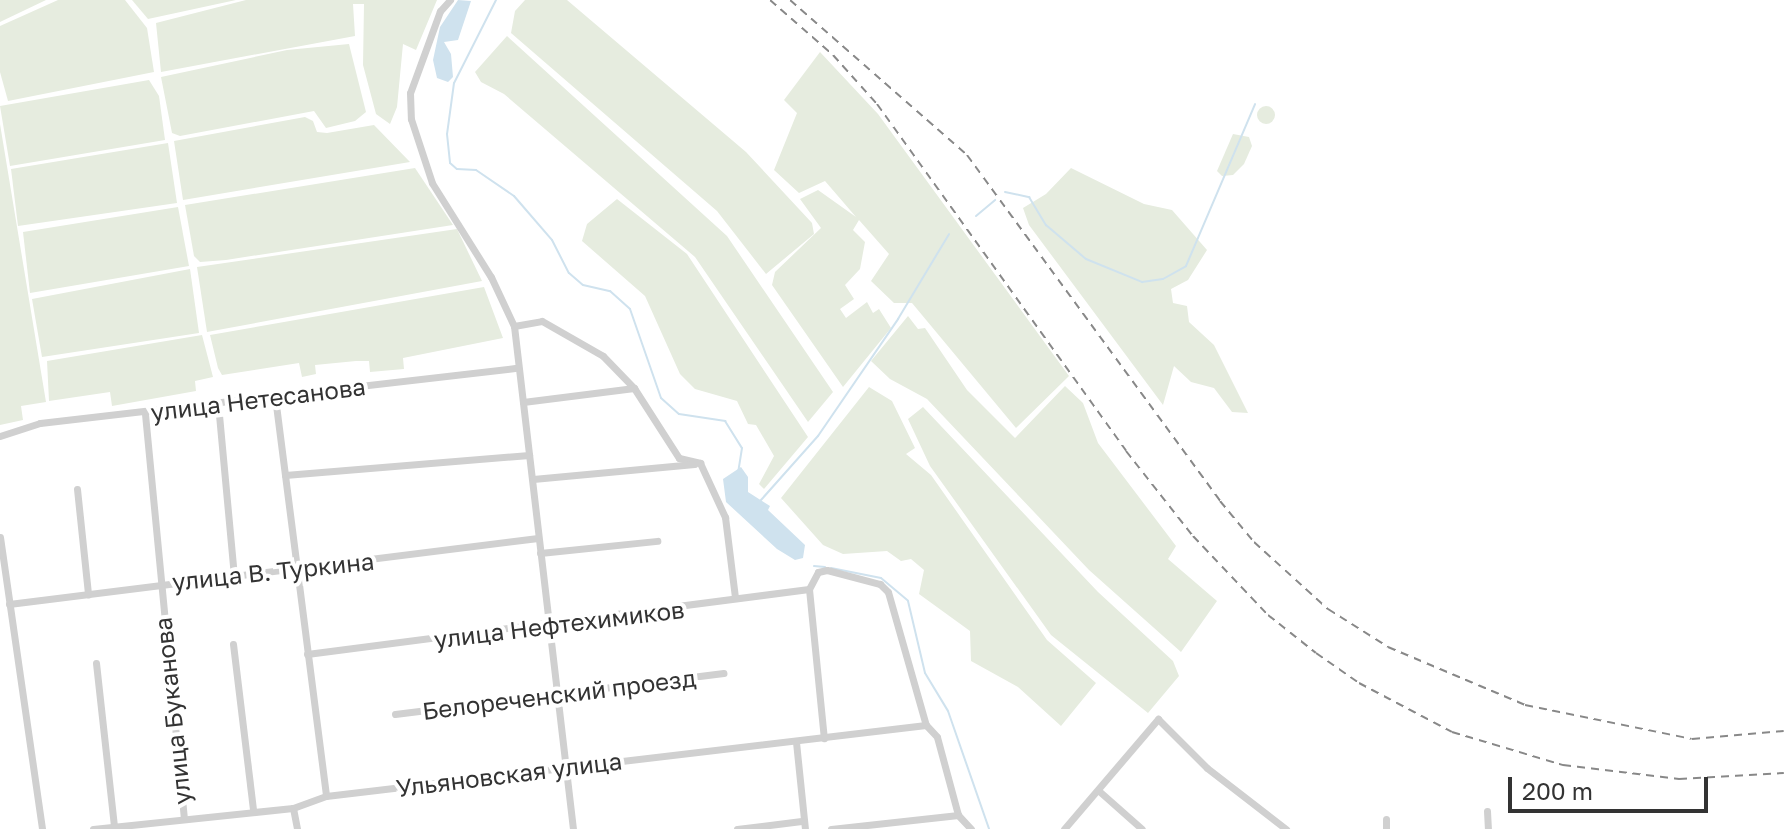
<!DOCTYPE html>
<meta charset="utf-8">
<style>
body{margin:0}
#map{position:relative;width:1784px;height:829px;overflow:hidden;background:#fff;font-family:"Golos Text",sans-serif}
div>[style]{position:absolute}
.green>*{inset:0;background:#e6ecdf}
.round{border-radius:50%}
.water>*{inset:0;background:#cfe2ee}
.stream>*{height:2px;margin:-1px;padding:0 1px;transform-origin:1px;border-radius:1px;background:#cfe2ee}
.street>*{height:7px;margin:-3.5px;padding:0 3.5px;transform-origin:3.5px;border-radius:3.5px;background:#d0d0d0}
.rail>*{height:2px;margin-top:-1px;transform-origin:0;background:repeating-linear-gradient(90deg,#888 0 8px,transparent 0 14px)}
span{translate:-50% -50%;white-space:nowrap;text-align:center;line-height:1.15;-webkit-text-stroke:8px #fff;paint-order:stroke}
.street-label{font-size:24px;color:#333}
.scale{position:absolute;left:1508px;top:777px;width:200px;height:36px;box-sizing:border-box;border:4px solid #333;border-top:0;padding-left:10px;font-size:24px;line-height:28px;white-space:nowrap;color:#333;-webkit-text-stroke:6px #fff;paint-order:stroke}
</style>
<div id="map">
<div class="green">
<i style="clip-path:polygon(0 0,46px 0,0 22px)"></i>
<i style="clip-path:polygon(58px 0,125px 0,147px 28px,154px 72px,8px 101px,0 72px,0 26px)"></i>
<i style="clip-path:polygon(132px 0,236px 0,148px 19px)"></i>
<i style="clip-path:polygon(246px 0,437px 0,416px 50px,403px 44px,397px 107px,390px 124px,376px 114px,363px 65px,364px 4px,353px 4px,355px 36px,161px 72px,156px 23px)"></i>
<i style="clip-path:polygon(525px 0,567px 0,746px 152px,812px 223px,814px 234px,766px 274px,717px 211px,511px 33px,515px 11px)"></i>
<i style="clip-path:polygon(507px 36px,727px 236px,833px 392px,808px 422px,695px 257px,504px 94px,481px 82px,475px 72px)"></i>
<i style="clip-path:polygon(349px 44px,366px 112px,355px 121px,326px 128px,314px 111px,180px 136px,172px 133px,161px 77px,287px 50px)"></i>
<i style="clip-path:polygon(820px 52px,878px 114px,1069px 376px,1016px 428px,912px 303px,894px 303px,871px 281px,889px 254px,859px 220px,853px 230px,865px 242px,860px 269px,845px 285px,854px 299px,840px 309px,846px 318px,867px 302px,873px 313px,879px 309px,891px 328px,843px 387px,772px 285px,775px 272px,821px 228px,800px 199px,818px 190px,856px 217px,825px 181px,799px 193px,774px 170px,797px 113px,784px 100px)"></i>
<i style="clip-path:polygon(149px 80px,159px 96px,165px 140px,10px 166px,0 106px)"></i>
<i class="round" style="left:1257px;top:106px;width:18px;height:18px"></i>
<i style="clip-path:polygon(305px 117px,313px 121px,317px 132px,327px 133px,374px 125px,410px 162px,183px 200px,174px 141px)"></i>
<i style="clip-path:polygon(0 124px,46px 402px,21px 406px,23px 420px,0 425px)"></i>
<i style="clip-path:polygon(1233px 134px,1249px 137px,1252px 146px,1244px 164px,1233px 175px,1222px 176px,1217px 171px)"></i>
<i style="clip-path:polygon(168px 143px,177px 203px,18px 226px,11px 169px)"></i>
<i style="clip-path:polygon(415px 168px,453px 225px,226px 260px,200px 262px,194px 256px,185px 205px)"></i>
<i style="clip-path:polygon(1071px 168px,1144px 204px,1172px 210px,1207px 250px,1188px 280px,1171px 289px,1173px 303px,1187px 306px,1189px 322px,1214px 345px,1248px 413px,1232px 412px,1214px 388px,1191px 382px,1174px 366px,1163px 405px,1029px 225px,1023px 208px,1046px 194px)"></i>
<i style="clip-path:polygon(617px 199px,687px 254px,808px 437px,764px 489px,759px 484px,774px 456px,756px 425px,748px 424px,737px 401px,695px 389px,680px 374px,645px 296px,582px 241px,587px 224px)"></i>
<i style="clip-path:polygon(178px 207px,189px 266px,30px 293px,23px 232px)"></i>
<i style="clip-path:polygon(457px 229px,482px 281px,207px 332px,197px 267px)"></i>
<i style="clip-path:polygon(190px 269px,199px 333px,42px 357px,32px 299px)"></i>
<i style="clip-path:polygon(484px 287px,503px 338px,403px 358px,404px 369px,370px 372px,369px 361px,356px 361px,315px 365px,316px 374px,302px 377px,299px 363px,222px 375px,218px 368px,210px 335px)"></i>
<i style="clip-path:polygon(908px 316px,918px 329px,925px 328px,967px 390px,1015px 438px,1065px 386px,1083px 403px,1098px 443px,1176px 546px,1168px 559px,1217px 601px,1181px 652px,1089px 570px,927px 399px,890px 379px,871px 361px)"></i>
<i style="clip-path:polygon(202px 335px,213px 377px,195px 381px,196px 391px,112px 406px,110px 392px,49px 401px,47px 361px)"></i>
<i style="clip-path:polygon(869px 387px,892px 401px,915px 448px,906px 454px,931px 475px,1047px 640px,1096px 683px,1061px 726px,1018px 687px,971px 661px,970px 631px,919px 594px,924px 570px,911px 559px,901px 561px,887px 551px,843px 554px,823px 545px,781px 498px)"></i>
<i style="clip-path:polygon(923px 407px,1098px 592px,1173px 661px,1179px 676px,1148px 713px,1051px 635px,930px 466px,908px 419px)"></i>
</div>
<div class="water">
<i style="clip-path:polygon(458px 0,471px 1px,458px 40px,444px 42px,451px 54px,453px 77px,448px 82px,437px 78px,433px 60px,440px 27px)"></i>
<i style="clip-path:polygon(741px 467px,748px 477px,748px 492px,770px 506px,768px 510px,805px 545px,803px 558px,795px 560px,777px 549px,726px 502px,723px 479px)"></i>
</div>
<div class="stream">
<i style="left:496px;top:0;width:93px;rotate:116.8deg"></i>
<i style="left:454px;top:83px;width:51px;rotate:97.8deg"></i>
<i style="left:447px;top:134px;width:29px;rotate:84deg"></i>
<i style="left:450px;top:163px;width:9px;rotate:41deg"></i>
<i style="left:457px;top:169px;width:19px;rotate:3deg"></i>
<i style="left:476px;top:170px;width:46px;rotate:34.4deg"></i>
<i style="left:514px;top:196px;width:58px;rotate:49.2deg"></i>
<i style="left:552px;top:240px;width:37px;rotate:63deg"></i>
<i style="left:569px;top:273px;width:18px;rotate:41deg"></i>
<i style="left:583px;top:285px;width:28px;rotate:13deg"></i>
<i style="left:610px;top:291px;width:27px;rotate:42deg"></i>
<i style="left:630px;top:309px;width:94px;rotate:70.8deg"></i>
<i style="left:661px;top:398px;width:24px;rotate:42deg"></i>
<i style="left:679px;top:414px;width:47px;rotate:8.7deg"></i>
<i style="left:725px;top:421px;width:32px;rotate:58deg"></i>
<i style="left:742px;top:448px;width:26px;rotate:99deg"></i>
<i style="left:1005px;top:192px;width:25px;rotate:12deg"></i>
<i style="left:1029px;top:197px;width:33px;rotate:59deg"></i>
<i style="left:1046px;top:225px;width:52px;rotate:40.4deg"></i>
<i style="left:1086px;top:259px;width:61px;rotate:22.3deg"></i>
<i style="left:1142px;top:282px;width:21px;rotate:-8deg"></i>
<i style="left:1163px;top:279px;width:26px;rotate:-29deg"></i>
<i style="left:1186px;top:266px;width:176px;rotate:-66.9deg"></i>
<i style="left:976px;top:216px;width:25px;rotate:-40deg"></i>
<i style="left:761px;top:500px;width:86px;rotate:-48.3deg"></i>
<i style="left:818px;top:436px;width:142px;rotate:-55.6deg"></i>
<i style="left:898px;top:319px;width:99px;rotate:-59deg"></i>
<i style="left:814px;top:566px;width:11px;rotate:5deg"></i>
<i style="left:831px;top:568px;width:51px;rotate:11.3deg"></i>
<i style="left:881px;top:578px;width:35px;rotate:40deg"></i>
<i style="left:908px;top:601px;width:74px;rotate:76.7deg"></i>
<i style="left:925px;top:673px;width:44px;rotate:58.8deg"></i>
<i style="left:948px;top:711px;width:125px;rotate:70.8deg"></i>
</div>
<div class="street">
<i style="left:450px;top:0;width:15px;rotate:132deg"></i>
<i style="left:440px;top:11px;width:87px;rotate:110.1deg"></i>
<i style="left:410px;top:93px;width:26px;rotate:88deg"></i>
<i style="left:411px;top:119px;width:67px;rotate:71.8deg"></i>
<i style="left:432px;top:183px;width:111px;rotate:57.9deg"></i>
<i style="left:491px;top:277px;width:54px;rotate:64.9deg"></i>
<i style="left:514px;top:326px;width:506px;rotate:83.31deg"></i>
<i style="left:514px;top:326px;width:28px;rotate:-10deg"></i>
<i style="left:542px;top:321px;width:70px;rotate:29.8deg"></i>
<i style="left:603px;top:356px;width:45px;rotate:45.9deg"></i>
<i style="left:634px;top:388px;width:83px;rotate:57.3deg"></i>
<i style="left:679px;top:458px;width:22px;rotate:13deg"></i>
<i style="left:700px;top:463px;width:60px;rotate:65.2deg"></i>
<i style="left:725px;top:517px;width:81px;rotate:82.9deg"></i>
<i style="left:275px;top:397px;width:402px;rotate:82.7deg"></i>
<i style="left:523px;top:402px;width:112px;rotate:-7.2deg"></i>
<i style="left:218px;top:404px;width:172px;rotate:84.7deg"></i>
<i style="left:145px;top:414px;width:405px;rotate:84.5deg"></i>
<i style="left:0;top:436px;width:42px;rotate:-18deg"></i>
<i style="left:40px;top:423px;width:480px;rotate:-6.6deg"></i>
<i style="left:285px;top:475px;width:245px;rotate:-4.7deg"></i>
<i style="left:533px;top:479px;width:162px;rotate:-5.3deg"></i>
<i style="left:77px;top:489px;width:106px;rotate:84deg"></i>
<i style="left:0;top:537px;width:295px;rotate:81.8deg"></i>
<i style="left:540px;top:553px;width:118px;rotate:-5.9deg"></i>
<i style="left:809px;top:589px;width:19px;rotate:-62deg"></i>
<i style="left:818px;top:572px;width:9px;rotate:-13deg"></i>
<i style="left:827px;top:570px;width:55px;rotate:14.8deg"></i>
<i style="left:880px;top:584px;width:11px;rotate:45deg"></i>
<i style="left:888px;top:592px;width:138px;rotate:74.1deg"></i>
<i style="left:926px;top:725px;width:16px;rotate:47deg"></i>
<i style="left:937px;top:737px;width:81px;rotate:74.9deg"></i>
<i style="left:958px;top:815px;width:19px;rotate:47deg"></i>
<i style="left:809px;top:589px;width:150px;rotate:84.3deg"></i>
<i style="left:9px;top:604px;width:533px;rotate:-7.11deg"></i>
<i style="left:233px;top:644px;width:166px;rotate:83.1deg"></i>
<i style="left:307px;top:654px;width:506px;rotate:-7.38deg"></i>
<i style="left:96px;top:663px;width:163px;rotate:83.7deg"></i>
<i style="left:395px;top:714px;width:331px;rotate:-7.1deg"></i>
<i style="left:796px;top:742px;width:87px;rotate:84.1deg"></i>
<i style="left:1099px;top:791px;width:57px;rotate:41.5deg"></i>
<i style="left:293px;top:808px;width:21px;rotate:79deg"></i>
<i style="left:1487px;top:811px;width:18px;rotate:87deg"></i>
<i style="left:1386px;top:819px;width:10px;rotate:90deg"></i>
<i style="left:93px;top:829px;width:201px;rotate:-6deg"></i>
<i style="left:293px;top:808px;width:35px;rotate:-20deg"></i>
<i style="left:326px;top:796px;width:604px;rotate:-6.75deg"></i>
<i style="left:737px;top:829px;width:65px;rotate:-7deg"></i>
<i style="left:831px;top:829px;width:128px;rotate:-6.3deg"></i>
<i style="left:1064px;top:829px;width:145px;rotate:-49.5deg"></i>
<i style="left:1158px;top:719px;width:69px;rotate:45deg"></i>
<i style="left:1207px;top:768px;width:100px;rotate:37.7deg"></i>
</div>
<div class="rail">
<i style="left:770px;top:0;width:84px;rotate:41.1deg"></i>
<i style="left:833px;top:55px;width:66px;rotate:48.1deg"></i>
<i style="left:877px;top:104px;width:427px;rotate:54.3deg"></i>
<i style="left:1126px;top:451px;width:108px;rotate:51.8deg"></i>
<i style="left:1193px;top:536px;width:109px;rotate:46.5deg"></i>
<i style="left:1268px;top:615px;width:61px;rotate:38.4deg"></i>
<i style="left:1316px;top:653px;width:52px;rotate:34.9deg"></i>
<i style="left:1359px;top:683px;width:105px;rotate:27.8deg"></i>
<i style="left:1452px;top:732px;width:116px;rotate:16.6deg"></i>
<i style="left:1563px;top:765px;width:117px;rotate:6.9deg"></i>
<i style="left:1679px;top:779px;width:105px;rotate:-3.3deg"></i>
<i style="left:790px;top:0;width:235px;rotate:41.2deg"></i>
<i style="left:967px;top:155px;width:429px;rotate:53.8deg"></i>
<i style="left:1220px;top:501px;width:53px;rotate:50.3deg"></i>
<i style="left:1254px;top:542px;width:100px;rotate:42.2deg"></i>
<i style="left:1328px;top:609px;width:71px;rotate:32.3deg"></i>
<i style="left:1388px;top:647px;width:149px;rotate:22.9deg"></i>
<i style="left:1525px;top:705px;width:170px;rotate:11.5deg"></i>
<i style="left:1692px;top:739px;width:92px;rotate:-5deg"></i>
</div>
<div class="street-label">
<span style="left:258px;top:399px;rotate:-7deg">улица Нетесанова</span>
<span style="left:273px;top:571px;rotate:-6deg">улица В. Туркина</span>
<span style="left:559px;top:624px;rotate:-7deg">улица Нефтехимиков</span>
<span style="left:559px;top:694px;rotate:-7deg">Белореченский проезд</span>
<span style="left:172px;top:711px;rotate:-96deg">улица Буканова</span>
<span style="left:509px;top:774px;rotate:-7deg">Ульяновская улица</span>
</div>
<div class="scale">200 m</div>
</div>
